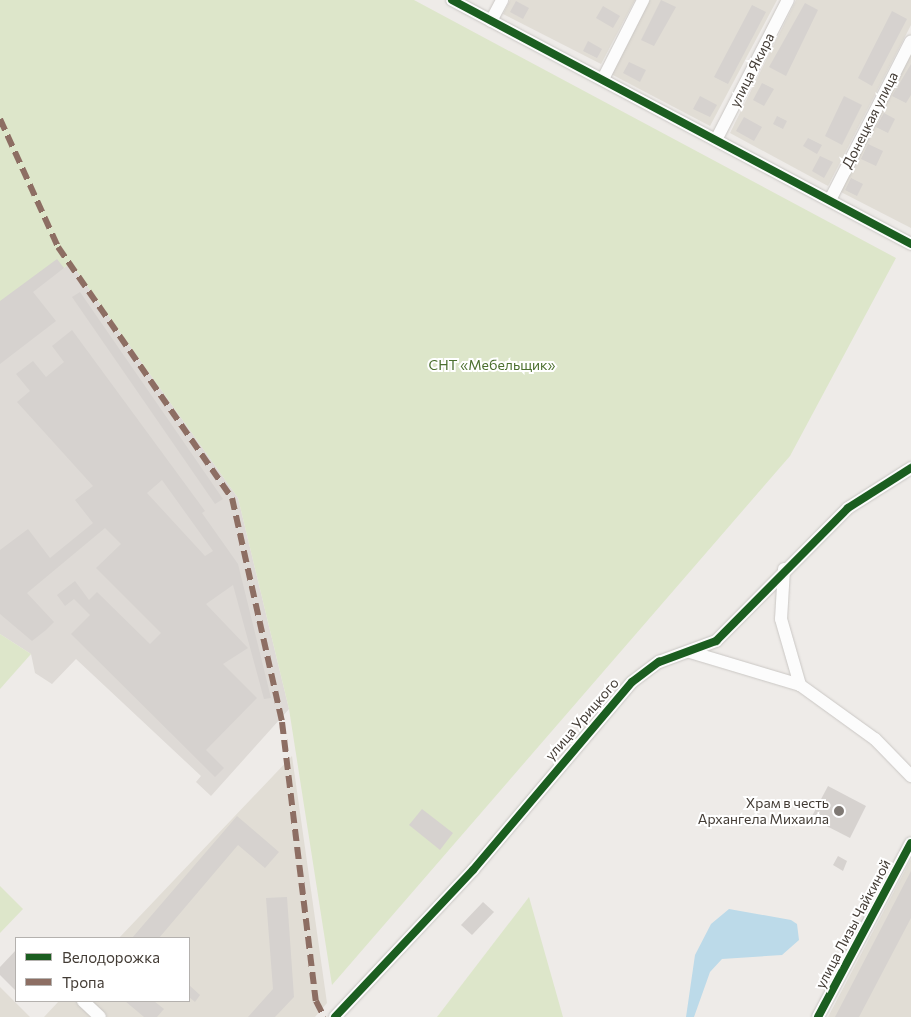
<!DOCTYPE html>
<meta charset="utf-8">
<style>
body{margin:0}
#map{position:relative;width:911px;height:1017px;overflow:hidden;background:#eeebe8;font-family:Commissioner,sans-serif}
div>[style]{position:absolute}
.residential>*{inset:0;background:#e1ddd5}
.industrial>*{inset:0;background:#dedad6}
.green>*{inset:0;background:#dde6ca}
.water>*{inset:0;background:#bcdae9}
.building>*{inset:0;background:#d6d2cf}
.roads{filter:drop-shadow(0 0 1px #cac7c4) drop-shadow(0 0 1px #cac7c4)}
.minor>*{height:12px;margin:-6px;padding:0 6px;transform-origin:6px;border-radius:6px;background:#fcfcfc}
.quiet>*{height:6px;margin-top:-3px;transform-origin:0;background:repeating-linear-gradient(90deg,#8d6e63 0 12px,transparent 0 18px)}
.cycleway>*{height:8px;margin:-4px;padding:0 4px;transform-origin:4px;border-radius:4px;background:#1b5e20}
.dots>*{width:14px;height:14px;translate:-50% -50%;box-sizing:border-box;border:2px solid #fff;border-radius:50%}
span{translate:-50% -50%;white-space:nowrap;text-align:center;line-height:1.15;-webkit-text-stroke:4px #fff;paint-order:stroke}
.street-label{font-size:14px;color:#433c35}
.park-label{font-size:14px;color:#4b6f2e}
.poi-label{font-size:14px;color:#433c35}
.right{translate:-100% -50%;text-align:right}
.legend{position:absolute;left:15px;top:937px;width:175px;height:65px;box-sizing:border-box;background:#fff;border:1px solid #b4b1ae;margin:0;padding:6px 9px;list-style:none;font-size:15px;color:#433c35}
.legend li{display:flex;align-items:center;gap:10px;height:25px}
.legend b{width:25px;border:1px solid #b4b1ae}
</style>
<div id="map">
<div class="residential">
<i style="clip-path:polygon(510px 0,635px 0,601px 64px,503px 14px)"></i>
<i style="clip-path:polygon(650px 0,777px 0,710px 126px,611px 74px)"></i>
<i style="clip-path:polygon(796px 0,911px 0,911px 25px,828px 186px,730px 133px)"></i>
<i style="clip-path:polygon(911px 50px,911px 228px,839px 191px)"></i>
<i style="clip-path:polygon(292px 756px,327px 1003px,315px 1017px,44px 1017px,59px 1001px,189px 1001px,189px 938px,119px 938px)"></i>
<i style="clip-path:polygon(911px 859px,911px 1017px,828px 1017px)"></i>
<i style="clip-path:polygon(0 987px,30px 1017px,0 1017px)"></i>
</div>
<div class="industrial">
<i style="clip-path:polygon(71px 263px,238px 498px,289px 709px,211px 796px,196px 782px,201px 776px,76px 659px,52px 684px,35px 673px,31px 654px,0 634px,0 312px)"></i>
</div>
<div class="green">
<i style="clip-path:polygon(0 0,414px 0,896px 258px,790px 456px,332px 985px,289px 709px,238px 498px,71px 263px,0 312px)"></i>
<i style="clip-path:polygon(0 634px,31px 654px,0 689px)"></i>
<i style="clip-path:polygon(0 886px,23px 909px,0 933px)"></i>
<i style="clip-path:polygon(529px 897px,563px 1017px,437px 1017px)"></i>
</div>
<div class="water">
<i style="clip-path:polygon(729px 909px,791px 920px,797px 924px,799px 940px,782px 955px,722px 959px,710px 972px,694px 1017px,686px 1017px,695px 955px,711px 924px)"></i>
</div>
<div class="building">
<i style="clip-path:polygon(661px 0,676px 7px,654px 46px,641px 40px)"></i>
<i style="clip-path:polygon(516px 1px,529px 8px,523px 19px,510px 12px)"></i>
<i style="clip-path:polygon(805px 3px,818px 10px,786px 76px,769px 67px)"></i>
<i style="clip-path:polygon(752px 5px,766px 12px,728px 84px,714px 77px)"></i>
<i style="clip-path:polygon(603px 6px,620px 16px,613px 28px,596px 18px)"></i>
<i style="clip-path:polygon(892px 11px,907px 19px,872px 86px,858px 78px)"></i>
<i style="clip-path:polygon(588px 41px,602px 49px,597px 58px,583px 51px)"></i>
<i style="clip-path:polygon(629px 62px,646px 70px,640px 82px,623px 73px)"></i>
<i style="clip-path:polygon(911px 64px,911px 95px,906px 103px,892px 96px)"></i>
<i style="clip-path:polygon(762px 83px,774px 89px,764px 106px,753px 100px)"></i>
<i style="clip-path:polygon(700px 96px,717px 105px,710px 117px,693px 109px)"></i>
<i style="clip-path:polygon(844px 96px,862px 105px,842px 145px,825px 136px)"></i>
<i style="clip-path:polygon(884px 113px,895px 119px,888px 133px,876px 127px)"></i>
<i style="clip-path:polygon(777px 116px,787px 121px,783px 129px,773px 124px)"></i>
<i style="clip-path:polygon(744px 117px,762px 127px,754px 141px,736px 131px)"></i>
<i style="clip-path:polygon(808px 138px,822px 145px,817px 154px,803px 146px)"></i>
<i style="clip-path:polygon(868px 144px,883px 151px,876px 166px,861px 159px)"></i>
<i style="clip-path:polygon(820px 156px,833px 162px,824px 178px,812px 171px)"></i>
<i style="clip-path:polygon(851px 178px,863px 184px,857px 196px,845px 190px)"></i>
<i style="clip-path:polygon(57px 259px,64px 268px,33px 292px,56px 321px,0 364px,0 301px)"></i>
<i style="clip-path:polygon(80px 292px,223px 499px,215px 504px,72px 297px)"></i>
<i style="clip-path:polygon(evenodd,72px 330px,205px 511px,202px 513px,238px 564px,271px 698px,264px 699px,233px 585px,206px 604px,248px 648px,223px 664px,257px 698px,206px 750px,224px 768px,215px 777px,71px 634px,90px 615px,74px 599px,65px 606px,57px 595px,75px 581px,89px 600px,97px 592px,150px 644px,161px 633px,96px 568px,121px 544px,105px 528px,27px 593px,54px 622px,46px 630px,32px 641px,0 614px,0 550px,28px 529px,50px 558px,93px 523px,75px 500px,93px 486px,17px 402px,30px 391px,16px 374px,33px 361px,46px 377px,64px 362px,52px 346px,72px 330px,162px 480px,213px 551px,205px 556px,147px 493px,162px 480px)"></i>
<i style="clip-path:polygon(828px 786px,866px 806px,850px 838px,811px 818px)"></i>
<i style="clip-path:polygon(422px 809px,453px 833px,440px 850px,409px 825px)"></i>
<i style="clip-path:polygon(237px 816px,279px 852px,265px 868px,238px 845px,159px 938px,132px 938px)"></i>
<i style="clip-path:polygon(838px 856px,847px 861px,843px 871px,833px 865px)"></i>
<i style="clip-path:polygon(911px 871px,911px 918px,859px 1017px,835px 1017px)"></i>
<i style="clip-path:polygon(287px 897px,294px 997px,275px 1017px,248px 1017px,273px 989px,266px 898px)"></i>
<i style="clip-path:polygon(483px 902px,494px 912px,472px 935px,461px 925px)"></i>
<i style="clip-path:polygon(16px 950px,16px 991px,0 975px,0 967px)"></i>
<i style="clip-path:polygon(189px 985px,200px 995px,195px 1002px,189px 997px)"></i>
<i style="clip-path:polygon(125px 1001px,154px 1001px,164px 1009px,157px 1017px,144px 1017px)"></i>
</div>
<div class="roads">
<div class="minor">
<i style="left:452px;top:0;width:520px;rotate:27.99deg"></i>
<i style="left:491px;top:21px;width:24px;rotate:-62deg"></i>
<i style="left:603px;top:79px;width:89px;rotate:-63.1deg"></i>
<i style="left:716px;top:140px;width:157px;rotate:-62.8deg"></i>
<i style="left:830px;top:200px;width:178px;rotate:-63deg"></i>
<i style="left:784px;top:569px;width:50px;rotate:93.4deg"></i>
<i style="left:781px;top:619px;width:69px;rotate:73.9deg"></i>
<i style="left:690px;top:652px;width:115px;rotate:16.7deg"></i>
<i style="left:800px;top:685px;width:92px;rotate:35.8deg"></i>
<i style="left:875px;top:739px;width:52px;rotate:45.8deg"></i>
<i style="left:83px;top:1001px;width:23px;rotate:43deg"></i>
<i style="left:335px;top:1017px;width:202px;rotate:-46.8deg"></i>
<i style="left:473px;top:870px;width:246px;rotate:-49.8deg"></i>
<i style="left:632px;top:682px;width:34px;rotate:-37deg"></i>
<i style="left:659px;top:662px;width:61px;rotate:-20.2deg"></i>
<i style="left:716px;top:641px;width:187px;rotate:-45.2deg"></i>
<i style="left:848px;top:508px;width:75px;rotate:-32.4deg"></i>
<i style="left:818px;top:1017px;width:197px;rotate:-61.9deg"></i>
</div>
</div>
<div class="quiet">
<i style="left:0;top:119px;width:141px;rotate:65.6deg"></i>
<i style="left:58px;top:247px;width:305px;rotate:55.3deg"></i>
<i style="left:232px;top:498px;width:230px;rotate:77.4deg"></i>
<i style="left:282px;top:722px;width:281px;rotate:83.1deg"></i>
<i style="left:316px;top:1001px;width:18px;rotate:63deg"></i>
</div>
<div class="cycleway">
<i style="left:452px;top:0;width:520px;rotate:27.99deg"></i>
<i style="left:335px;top:1017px;width:202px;rotate:-46.8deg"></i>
<i style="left:473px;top:870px;width:246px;rotate:-49.8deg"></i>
<i style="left:632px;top:682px;width:34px;rotate:-37deg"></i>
<i style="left:659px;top:662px;width:61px;rotate:-20.2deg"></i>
<i style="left:716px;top:641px;width:187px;rotate:-45.2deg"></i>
<i style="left:848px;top:508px;width:75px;rotate:-32.4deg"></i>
<i style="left:818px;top:1017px;width:197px;rotate:-61.9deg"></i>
</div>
<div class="dots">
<i style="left:839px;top:811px;background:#7f7974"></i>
</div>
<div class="street-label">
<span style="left:752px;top:70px;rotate:-63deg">улица Якира</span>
<span style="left:870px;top:120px;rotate:-63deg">Донецкая улица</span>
<span style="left:582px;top:719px;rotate:-49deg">улица Урицкого</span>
<span style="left:853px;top:924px;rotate:-62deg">улица Лизы Чайкиной</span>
</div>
<div class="park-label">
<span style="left:492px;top:365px">СНТ «Мебельщик»</span>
</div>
<div class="poi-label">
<span class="right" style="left:829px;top:811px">Храм в честь<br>Архангела Михаила</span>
</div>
<ul class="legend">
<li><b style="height:6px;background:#1b5e20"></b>Велодорожка</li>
<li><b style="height:6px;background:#8d6e63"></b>Тропа</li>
</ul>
</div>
